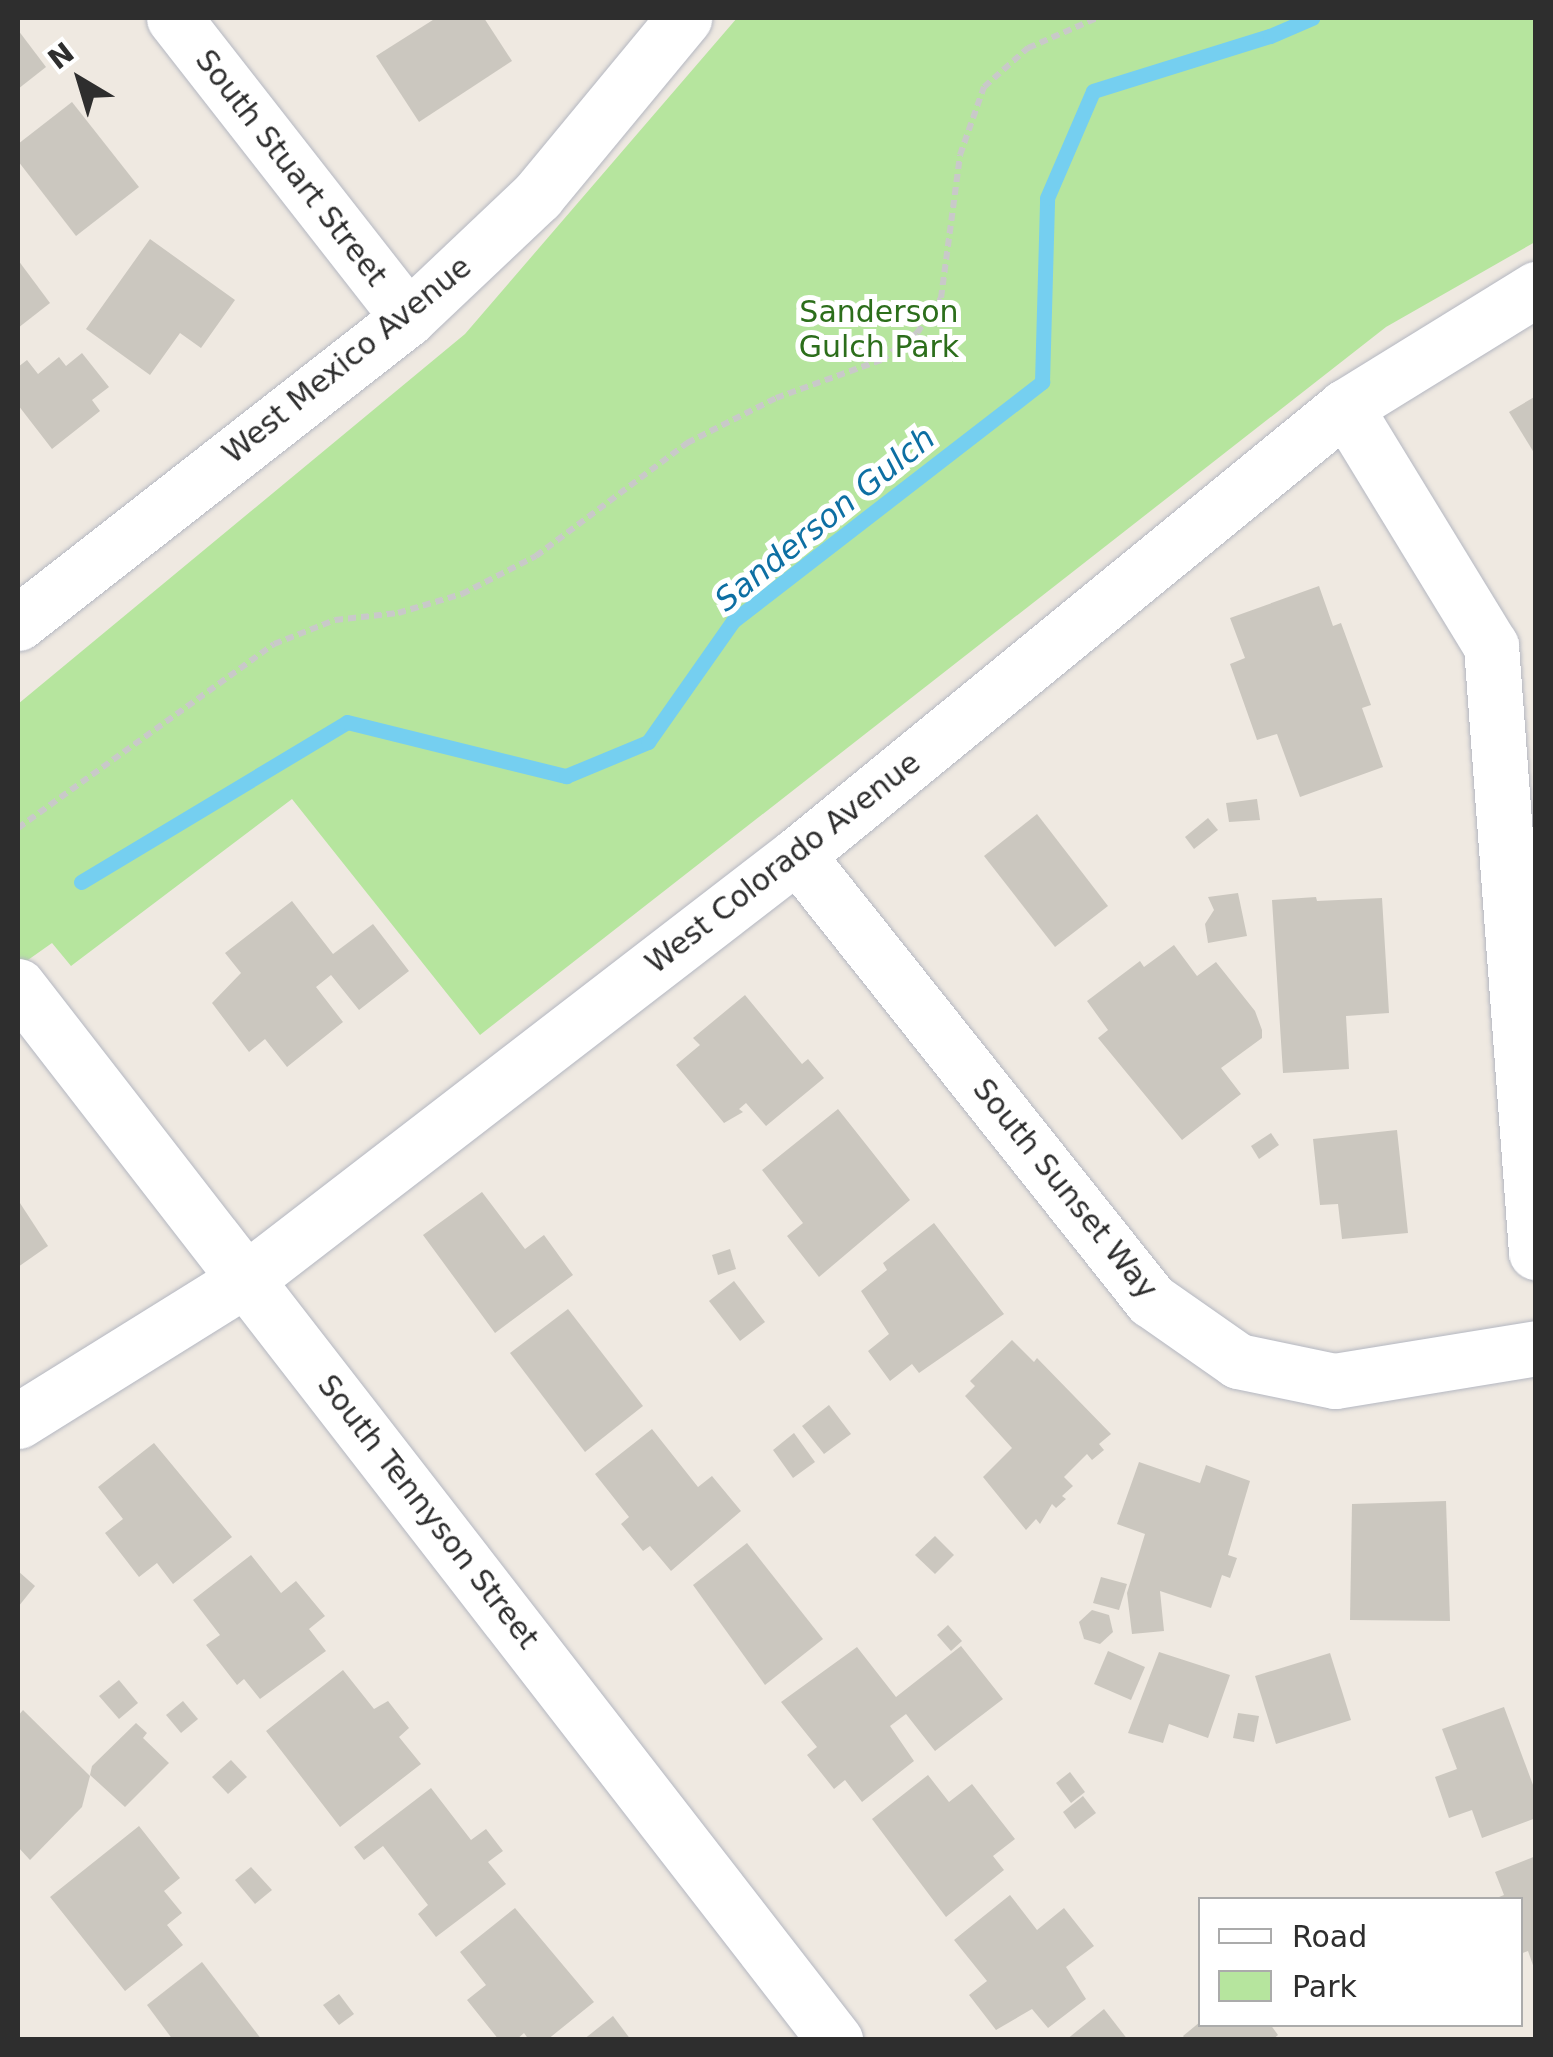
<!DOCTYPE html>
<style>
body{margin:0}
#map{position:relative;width:1553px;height:2057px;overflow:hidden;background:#efe9e1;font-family:"DejaVu Sans",sans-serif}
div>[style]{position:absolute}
.green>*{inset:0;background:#b6e59e}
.stream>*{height:15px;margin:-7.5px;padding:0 7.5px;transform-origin:7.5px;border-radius:7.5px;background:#75cff0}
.building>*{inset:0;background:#cbc7bf}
.path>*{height:6px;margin-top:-3px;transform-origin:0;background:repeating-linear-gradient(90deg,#c9c9c9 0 8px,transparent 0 13px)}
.roads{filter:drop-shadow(0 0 2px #b4b7c1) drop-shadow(0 0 2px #b4b7c1)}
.street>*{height:55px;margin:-27.5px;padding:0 27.5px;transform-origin:27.5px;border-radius:27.5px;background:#fff}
.secondary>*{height:55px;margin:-27.5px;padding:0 27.5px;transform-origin:27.5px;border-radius:27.5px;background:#fff}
span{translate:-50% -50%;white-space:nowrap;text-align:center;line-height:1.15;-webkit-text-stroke:10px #fff;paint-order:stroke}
.street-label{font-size:30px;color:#2e2e2e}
.park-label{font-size:30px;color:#2c6e1b}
.water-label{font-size:32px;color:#0d6fa3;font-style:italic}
.frame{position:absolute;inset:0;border:20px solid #2e2e2e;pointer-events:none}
.legend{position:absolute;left:1198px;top:1897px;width:325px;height:130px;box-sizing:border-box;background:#fff;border:2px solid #ababab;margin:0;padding:12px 18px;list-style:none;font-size:30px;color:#2e2e2e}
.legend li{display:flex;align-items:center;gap:20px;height:50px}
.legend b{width:50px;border:2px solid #ababab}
.north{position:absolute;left:30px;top:30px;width:100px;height:100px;-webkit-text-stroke:8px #fff;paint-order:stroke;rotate:322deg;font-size:28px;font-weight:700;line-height:40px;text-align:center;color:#2e2e2e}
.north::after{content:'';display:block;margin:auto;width:35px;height:45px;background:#2e2e2e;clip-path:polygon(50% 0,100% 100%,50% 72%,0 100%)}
</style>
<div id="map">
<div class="green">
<i style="clip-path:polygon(737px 18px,1535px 18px,1535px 242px,1386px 327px,480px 1035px,292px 799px,71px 966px,52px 943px,18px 967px,18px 704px,465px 334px)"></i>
</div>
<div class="stream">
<i style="left:81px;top:882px;width:310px;rotate:-31deg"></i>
<i style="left:347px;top:722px;width:226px;rotate:13.9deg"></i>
<i style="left:566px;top:776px;width:89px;rotate:-22.5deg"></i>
<i style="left:648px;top:742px;width:148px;rotate:-54.9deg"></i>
<i style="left:733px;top:621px;width:391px;rotate:-37.7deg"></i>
<i style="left:1042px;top:382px;width:184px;rotate:-88.4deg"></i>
<i style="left:1047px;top:198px;width:116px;rotate:-66.7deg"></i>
<i style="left:1093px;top:91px;width:185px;rotate:-17.3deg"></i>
<i style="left:1270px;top:36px;width:46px;rotate:-23.2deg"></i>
</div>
<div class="building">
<i style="clip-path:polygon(436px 18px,484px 18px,512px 61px,419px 122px,376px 56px)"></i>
<i style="clip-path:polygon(18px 30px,46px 67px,18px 89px)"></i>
<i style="clip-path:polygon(72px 102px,139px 187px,76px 236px,18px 161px,18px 144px)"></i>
<i style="clip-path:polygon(150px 239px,235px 300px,201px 348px,180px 333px,150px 375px,86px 329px)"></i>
<i style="clip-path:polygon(18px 260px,50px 303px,18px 328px)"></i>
<i style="clip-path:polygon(82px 353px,109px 387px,92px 400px,100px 411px,52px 449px,18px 405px,18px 367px,27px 360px,38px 374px,59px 357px,66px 366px)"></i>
<i style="clip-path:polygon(1536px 396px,1536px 456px,1509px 412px)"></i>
<i style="clip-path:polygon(1319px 586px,1333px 626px,1341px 623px,1371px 705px,1362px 708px,1383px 767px,1300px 797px,1277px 734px,1257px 740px,1230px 664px,1245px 658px,1230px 618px)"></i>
<i style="clip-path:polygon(1257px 799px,1260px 820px,1229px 822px,1226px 803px)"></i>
<i style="clip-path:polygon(1037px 814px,1108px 906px,1055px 947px,984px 856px)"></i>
<i style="clip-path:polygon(1208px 818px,1218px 830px,1194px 849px,1185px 837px)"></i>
<i style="clip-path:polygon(1238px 893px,1247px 936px,1208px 943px,1205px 924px,1214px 910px,1208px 897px)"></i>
<i style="clip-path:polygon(1316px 897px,1317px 901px,1382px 898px,1389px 1013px,1346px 1016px,1349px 1069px,1283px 1073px,1272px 900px)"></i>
<i style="clip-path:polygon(292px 901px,333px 954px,373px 924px,409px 971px,359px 1010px,331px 975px,316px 987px,343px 1022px,287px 1067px,265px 1039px,249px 1052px,212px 1003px,241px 973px,225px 953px)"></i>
<i style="clip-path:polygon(1174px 945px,1197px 976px,1216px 962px,1255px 1011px,1262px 1030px,1262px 1038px,1221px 1068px,1241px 1094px,1182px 1140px,1098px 1038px,1108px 1030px,1087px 1001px,1140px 961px,1144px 967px)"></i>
<i style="clip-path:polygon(745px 995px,802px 1064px,808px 1059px,824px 1078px,766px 1126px,746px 1103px,739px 1109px,743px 1112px,724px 1123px,676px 1065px,700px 1045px,693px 1038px)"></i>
<i style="clip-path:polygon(838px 1109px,910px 1200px,819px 1277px,787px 1236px,803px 1223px,762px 1170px)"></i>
<i style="clip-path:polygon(1397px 1130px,1408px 1233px,1342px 1239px,1338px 1204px,1320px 1205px,1313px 1139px)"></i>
<i style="clip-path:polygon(1271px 1133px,1279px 1145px,1259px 1159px,1251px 1146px)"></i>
<i style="clip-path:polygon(482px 1192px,525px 1249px,544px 1235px,573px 1275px,495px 1333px,423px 1235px)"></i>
<i style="clip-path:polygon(18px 1200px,48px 1246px,18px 1267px)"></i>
<i style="clip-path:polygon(934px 1223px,1004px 1314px,919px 1373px,912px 1364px,890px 1381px,868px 1351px,889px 1334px,861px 1291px,887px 1270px,883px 1263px)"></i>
<i style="clip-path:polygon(730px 1249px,736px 1269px,718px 1275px,712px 1255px)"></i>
<i style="clip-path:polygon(734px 1281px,765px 1322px,740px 1341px,709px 1301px)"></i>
<i style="clip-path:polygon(568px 1309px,643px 1406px,585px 1452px,510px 1353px)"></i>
<i style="clip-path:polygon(1012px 1340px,1034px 1362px,1037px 1358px,1111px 1434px,1099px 1444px,1104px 1450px,1092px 1460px,1087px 1454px,1064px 1477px,1073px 1486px,1062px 1496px,1066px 1499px,1056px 1508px,1052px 1504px,1040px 1524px,1036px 1519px,1026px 1530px,983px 1477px,1012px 1448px,965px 1396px,975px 1386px,970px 1381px)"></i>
<i style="clip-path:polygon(829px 1405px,851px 1434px,824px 1454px,802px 1426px)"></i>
<i style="clip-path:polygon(652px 1429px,698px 1487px,712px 1476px,741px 1511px,671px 1571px,650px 1546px,643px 1551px,621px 1524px,629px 1517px,595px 1474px)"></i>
<i style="clip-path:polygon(794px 1433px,815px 1462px,793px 1478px,773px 1450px)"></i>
<i style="clip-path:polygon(154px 1443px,232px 1537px,173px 1584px,157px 1563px,139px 1577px,105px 1533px,123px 1519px,98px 1487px)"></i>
<i style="clip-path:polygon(1139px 1462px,1200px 1483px,1206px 1465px,1250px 1481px,1228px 1555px,1237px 1558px,1230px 1578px,1222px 1575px,1211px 1608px,1160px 1591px,1164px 1631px,1132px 1634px,1127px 1593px,1145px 1534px,1117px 1524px)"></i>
<i style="clip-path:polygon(1446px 1501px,1450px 1621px,1350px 1620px,1352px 1504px)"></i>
<i style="clip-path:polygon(935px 1536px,954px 1555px,935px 1574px,915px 1555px)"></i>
<i style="clip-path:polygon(747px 1543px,823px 1639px,765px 1685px,693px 1585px)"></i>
<i style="clip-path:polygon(251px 1555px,281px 1593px,296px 1581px,325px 1616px,309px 1629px,326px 1651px,260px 1699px,244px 1679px,237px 1685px,206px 1645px,220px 1635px,193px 1600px)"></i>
<i style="clip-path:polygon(18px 1571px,35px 1586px,18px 1607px)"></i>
<i style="clip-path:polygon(1101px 1577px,1127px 1584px,1119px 1610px,1093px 1603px)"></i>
<i style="clip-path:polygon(1092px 1610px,1109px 1615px,1113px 1632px,1100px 1644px,1084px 1639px,1079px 1622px)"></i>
<i style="clip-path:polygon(948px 1625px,962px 1641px,951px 1651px,937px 1635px)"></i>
<i style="clip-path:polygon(961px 1646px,1003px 1699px,935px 1751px,906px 1714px,890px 1726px,914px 1761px,862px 1802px,845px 1780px,834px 1789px,807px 1755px,817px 1747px,781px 1702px,857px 1647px,896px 1697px)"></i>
<i style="clip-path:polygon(1108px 1651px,1145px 1667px,1131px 1700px,1094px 1684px)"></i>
<i style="clip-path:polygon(1159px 1652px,1230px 1675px,1208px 1738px,1169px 1724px,1163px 1743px,1128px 1733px)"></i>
<i style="clip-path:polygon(1330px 1653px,1351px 1720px,1276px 1744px,1255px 1676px)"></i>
<i style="clip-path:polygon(343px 1670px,374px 1709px,388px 1701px,409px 1728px,399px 1737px,421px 1764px,340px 1827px,266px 1731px)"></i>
<i style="clip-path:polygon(119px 1680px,138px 1703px,119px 1719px,99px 1696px)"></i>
<i style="clip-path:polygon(183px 1701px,198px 1719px,181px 1733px,166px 1715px)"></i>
<i style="clip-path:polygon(1504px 1707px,1536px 1793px,1536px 1818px,1482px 1838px,1472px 1810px,1449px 1818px,1435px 1777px,1457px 1769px,1442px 1729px)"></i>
<i style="clip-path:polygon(23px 1710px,90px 1776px,82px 1807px,30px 1860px,18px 1847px,18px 1716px)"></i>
<i style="clip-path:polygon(1238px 1713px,1259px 1716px,1254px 1742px,1233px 1738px)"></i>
<i style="clip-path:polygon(136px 1723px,147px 1733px,143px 1738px,169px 1763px,125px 1807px,90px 1775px,92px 1766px)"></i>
<i style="clip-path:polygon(231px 1760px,247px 1777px,228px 1794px,212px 1777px)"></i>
<i style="clip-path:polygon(1070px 1772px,1085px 1792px,1071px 1803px,1056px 1783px)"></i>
<i style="clip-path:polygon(928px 1775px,949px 1802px,972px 1784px,1015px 1839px,993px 1856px,1004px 1870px,946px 1917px,872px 1819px)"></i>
<i style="clip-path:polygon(431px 1788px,471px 1840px,486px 1829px,503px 1851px,488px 1862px,506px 1884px,436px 1937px,418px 1914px,428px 1905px,383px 1846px,364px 1860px,354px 1847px)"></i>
<i style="clip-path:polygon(1083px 1796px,1096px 1813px,1075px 1829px,1063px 1812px)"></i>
<i style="clip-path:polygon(139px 1826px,180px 1878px,164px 1891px,182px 1913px,167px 1925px,183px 1945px,125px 1991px,50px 1897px)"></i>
<i style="clip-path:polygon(1536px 1856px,1536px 1971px,1535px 1971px,1528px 1951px,1520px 1954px,1520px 1900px,1494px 1899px,1504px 1895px,1495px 1872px)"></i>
<i style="clip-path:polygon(251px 1867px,272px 1890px,255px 1904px,235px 1880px)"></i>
<i style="clip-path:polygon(1010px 1895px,1037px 1930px,1064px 1908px,1094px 1946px,1066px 1967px,1086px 1999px,1048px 2028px,1032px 2009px,996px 2030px,969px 1995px,987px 1981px,954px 1940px)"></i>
<i style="clip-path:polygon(515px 1908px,594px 2002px,547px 2040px,529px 2040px,524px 2033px,516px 2040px,499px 2040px,467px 2000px,486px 1985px,460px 1952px)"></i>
<i style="clip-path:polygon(202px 1962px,262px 2040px,173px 2040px,147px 2005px)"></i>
<i style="clip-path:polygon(339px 1994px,354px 2014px,339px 2025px,323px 2005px)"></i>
<i style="clip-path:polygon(1104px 2009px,1128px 2040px,1066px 2040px)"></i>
<i style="clip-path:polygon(613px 2016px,631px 2040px,583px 2040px)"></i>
<i style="clip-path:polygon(1200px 2022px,1270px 2024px,1278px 2035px,1272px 2040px,1186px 2040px,1183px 2036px)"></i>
</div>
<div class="path">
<i style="left:18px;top:828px;width:315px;rotate:-35.7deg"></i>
<i style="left:274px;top:644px;width:66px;rotate:-21.5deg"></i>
<i style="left:335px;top:620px;width:63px;rotate:-6.3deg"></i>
<i style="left:398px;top:613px;width:67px;rotate:-16.5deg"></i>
<i style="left:462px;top:594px;width:83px;rotate:-27.2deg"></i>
<i style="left:536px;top:556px;width:189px;rotate:-36.8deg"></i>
<i style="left:687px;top:443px;width:100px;rotate:-26.8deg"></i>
<i style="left:776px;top:398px;width:112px;rotate:-19.9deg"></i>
<i style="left:881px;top:360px;width:45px;rotate:-36.9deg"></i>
<i style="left:917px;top:333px;width:42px;rotate:-55.6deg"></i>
<i style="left:941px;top:298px;width:144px;rotate:-82.4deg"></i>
<i style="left:960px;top:155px;width:72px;rotate:-70.6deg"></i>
<i style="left:984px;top:87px;width:59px;rotate:-41.6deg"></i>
<i style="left:1028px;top:48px;width:75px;rotate:-23.5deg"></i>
</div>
<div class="roads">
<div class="street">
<i style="left:174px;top:18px;width:380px;rotate:52deg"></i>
<i style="left:1345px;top:407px;width:280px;rotate:58.6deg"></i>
<i style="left:1491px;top:646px;width:608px;rotate:85.75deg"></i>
<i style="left:18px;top:623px;width:495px;rotate:-38deg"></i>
<i style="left:408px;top:318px;width:178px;rotate:-43.4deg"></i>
<i style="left:537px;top:196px;width:231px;rotate:-50.4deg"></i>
<i style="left:797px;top:855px;width:569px;rotate:51.5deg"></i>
<i style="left:1151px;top:1300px;width:106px;rotate:35deg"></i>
<i style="left:1238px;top:1361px;width:99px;rotate:11.7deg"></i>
<i style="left:1335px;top:1381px;width:204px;rotate:-9.3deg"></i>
<i style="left:18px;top:1421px;width:271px;rotate:-31.9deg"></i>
<i style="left:248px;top:1278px;width:693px;rotate:-37.61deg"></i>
<i style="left:797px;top:855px;width:708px;rotate:-39.27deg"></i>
<i style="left:1345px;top:407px;width:225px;rotate:-31.7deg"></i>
</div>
<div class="secondary">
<i style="left:18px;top:986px;width:1334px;rotate:52.22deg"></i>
</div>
</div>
<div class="street-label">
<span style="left:291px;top:168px;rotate:52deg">South Stuart Street</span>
<span style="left:347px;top:360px;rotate:-39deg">West Mexico Avenue</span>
<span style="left:783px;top:863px;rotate:-38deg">West Colorado Avenue</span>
<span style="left:1065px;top:1189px;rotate:51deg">South Sunset Way</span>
<span style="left:428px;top:1512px;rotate:52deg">South Tennyson Street</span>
</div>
<div class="park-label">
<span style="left:879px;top:329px">Sanderson<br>Gulch Park</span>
</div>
<div class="water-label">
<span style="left:825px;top:519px;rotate:-39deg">Sanderson Gulch</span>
</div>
<div class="frame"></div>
<ul class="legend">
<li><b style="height:12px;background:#fff"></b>Road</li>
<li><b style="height:28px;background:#b6e59e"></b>Park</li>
</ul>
<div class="north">N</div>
</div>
